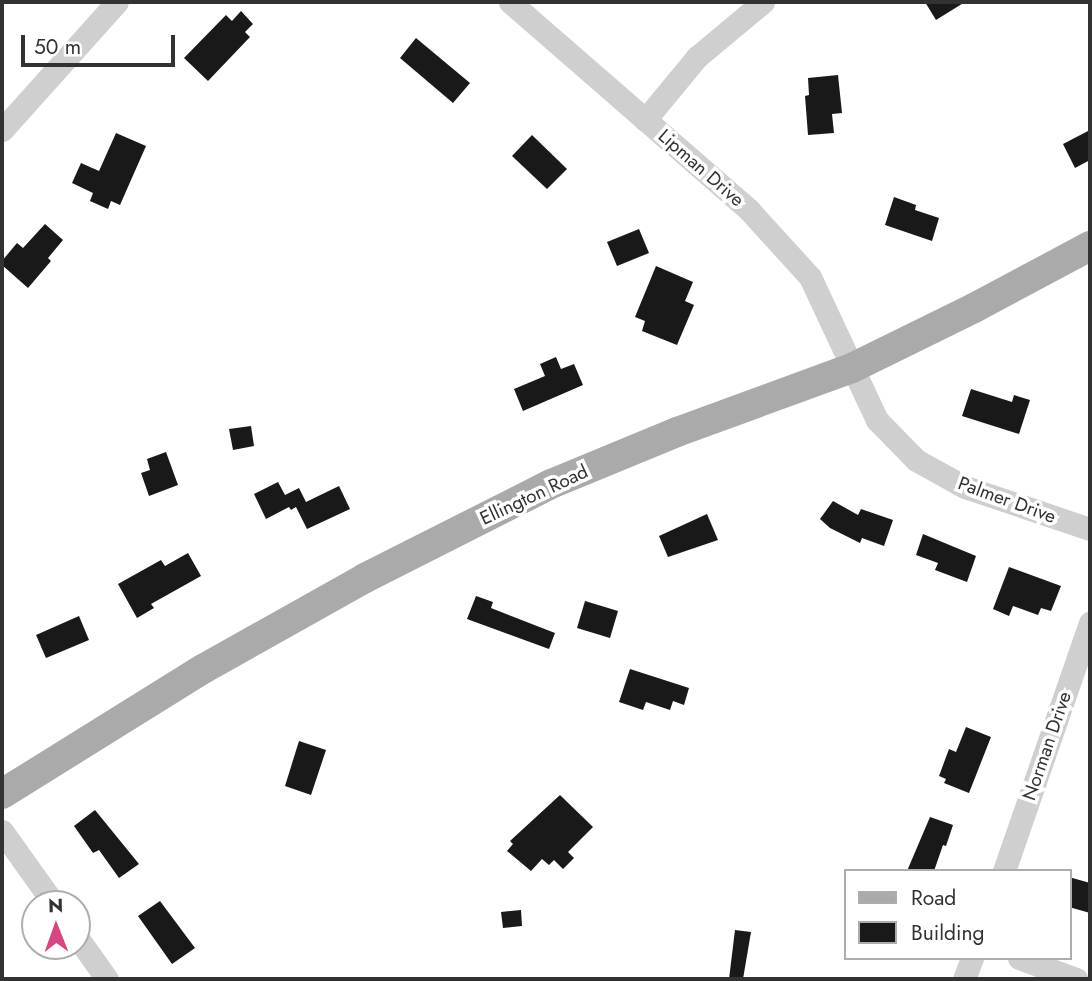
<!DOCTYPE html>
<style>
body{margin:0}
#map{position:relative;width:1092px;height:981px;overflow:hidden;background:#fff;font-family:Jost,sans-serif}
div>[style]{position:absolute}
.building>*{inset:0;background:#191919}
.minor>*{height:23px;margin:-11.5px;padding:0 11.5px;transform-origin:11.5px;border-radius:11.5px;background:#cfcfcf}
.major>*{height:30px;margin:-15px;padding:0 15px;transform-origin:15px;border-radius:15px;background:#aaa}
span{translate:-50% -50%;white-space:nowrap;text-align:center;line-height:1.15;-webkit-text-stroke:7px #fff;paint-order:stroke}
.street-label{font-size:19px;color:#323232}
.frame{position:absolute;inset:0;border:4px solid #323232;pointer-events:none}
.legend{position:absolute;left:844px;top:869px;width:228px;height:91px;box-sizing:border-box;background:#fff;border:2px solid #adadad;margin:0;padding:9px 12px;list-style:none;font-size:21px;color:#323232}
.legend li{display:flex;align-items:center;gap:14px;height:35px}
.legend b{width:35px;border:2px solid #adadad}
.north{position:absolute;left:21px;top:890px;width:70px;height:70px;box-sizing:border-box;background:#fff;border:2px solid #adadad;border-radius:50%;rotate:359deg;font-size:19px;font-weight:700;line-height:28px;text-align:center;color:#323232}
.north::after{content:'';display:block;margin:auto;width:24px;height:32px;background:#d54782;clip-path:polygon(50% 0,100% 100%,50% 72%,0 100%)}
.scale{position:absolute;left:21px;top:35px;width:154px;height:32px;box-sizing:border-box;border:4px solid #323232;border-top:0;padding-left:9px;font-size:21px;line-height:24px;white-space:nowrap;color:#323232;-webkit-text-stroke:5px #fff;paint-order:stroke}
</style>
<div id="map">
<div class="building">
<i style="clip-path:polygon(925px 2px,965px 2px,936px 20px)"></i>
<i style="clip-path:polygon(241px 11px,253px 24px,245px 32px,250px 37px,208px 81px,184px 58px,226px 15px,232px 21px)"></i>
<i style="clip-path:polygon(416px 38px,470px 83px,453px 103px,400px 58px)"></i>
<i style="clip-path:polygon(838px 75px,842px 113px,832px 114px,834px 133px,808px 135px,805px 96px,809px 95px,808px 78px)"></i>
<i style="clip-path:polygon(1090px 130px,1090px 160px,1075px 168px,1063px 144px)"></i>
<i style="clip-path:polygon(116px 133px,146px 146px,120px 205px,111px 201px,108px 209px,90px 201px,93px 193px,72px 183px,81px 163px,99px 171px)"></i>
<i style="clip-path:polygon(532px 135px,567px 169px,547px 189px,512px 156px)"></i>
<i style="clip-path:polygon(894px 197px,916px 205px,915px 210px,939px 218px,932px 241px,885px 225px)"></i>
<i style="clip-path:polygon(45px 224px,63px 240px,48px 258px,51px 261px,28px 288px,2px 265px,2px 261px,17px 243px,23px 248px)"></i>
<i style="clip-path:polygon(639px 229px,649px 253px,617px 266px,607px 242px)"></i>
<i style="clip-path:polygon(656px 266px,693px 282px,685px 301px,694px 305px,677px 345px,642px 331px,645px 321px,635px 317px)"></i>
<i style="clip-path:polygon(556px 357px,561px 369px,574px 364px,583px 385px,523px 411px,514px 389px,545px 376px,540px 364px)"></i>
<i style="clip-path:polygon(971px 389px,1012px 402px,1014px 395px,1030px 400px,1019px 434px,962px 416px)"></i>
<i style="clip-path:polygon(251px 426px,254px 446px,233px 450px,229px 429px)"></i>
<i style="clip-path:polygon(166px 452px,178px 485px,149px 496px,141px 473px,150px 470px,147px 459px)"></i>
<i style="clip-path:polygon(278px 482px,285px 495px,299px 488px,306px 502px,339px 486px,350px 509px,307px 529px,296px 507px,291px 510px,289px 507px,266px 519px,254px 494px)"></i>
<i style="clip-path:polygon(833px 501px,858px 515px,861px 509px,893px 520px,884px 546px,862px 538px,860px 543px,830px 528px,820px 519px)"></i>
<i style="clip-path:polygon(707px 514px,718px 540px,668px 557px,659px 536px)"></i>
<i style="clip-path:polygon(923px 534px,976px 556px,967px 582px,935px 570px,938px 563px,916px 555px)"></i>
<i style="clip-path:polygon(188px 553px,201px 576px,151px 604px,154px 608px,137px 618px,118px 584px,161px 560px,165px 566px)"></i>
<i style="clip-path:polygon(1009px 567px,1061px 586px,1051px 611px,1041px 608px,1038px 615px,1013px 606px,1009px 616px,993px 609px)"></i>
<i style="clip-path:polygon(476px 596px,493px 602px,491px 608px,555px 633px,549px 649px,467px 619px)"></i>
<i style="clip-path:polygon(585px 601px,618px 611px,610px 638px,577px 628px)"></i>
<i style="clip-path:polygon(79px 616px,89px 640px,46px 658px,36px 635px)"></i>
<i style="clip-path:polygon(630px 669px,689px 688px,684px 705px,673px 701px,670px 710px,646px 702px,643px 710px,619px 702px)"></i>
<i style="clip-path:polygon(966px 727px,991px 737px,969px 793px,944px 783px,946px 779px,939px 776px,949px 749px,956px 752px)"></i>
<i style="clip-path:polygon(299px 741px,326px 750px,311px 795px,285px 786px)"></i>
<i style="clip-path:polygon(560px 795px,593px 827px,568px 852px,574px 858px,563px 869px,554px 860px,549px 865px,542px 859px,531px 871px,507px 851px,513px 844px,510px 841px)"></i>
<i style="clip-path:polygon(95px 810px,139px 864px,119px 878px,99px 850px,93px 853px,74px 826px)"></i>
<i style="clip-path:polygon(930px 817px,953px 825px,946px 846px,943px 845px,934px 871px,907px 871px)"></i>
<i style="clip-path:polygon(1069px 877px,1090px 883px,1090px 913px,1069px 907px)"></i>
<i style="clip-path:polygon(160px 901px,195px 948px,172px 964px,138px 916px)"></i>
<i style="clip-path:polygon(521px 910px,522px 926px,503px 928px,501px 912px)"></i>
<i style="clip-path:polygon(735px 930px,751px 932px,743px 979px,729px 979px)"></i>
</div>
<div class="minor">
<i style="left:510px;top:2px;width:317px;rotate:41deg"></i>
<i style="left:749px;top:210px;width:91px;rotate:47.7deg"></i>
<i style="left:810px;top:277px;width:158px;rotate:64.9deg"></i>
<i style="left:877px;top:420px;width:56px;rotate:45.7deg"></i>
<i style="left:916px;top:460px;width:56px;rotate:28.9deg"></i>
<i style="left:965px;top:487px;width:132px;rotate:18.6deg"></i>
<i style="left:645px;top:120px;width:82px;rotate:-50.5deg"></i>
<i style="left:697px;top:57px;width:86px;rotate:-39.8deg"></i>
<i style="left:2px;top:130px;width:172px;rotate:-48.1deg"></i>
<i style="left:2px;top:831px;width:90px;rotate:54.5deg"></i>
<i style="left:1004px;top:871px;width:263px;rotate:-70.9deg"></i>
<i style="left:77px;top:937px;width:52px;rotate:54.5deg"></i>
<i style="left:1019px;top:958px;width:61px;rotate:20.2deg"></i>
<i style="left:964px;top:979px;width:22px;rotate:-69deg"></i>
</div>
<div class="major">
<i style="left:2px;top:794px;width:237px;rotate:-31.9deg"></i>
<i style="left:203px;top:669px;width:186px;rotate:-29.3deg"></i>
<i style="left:365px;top:578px;width:208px;rotate:-26.8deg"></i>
<i style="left:551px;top:484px;width:136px;rotate:-22.4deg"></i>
<i style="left:677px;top:432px;width:186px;rotate:-20.1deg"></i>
<i style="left:852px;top:368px;width:136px;rotate:-26.2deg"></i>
<i style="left:974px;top:308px;width:132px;rotate:-28.1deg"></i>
</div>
<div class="street-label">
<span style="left:701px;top:168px;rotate:41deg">Lipman Drive</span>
<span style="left:534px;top:495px;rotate:-25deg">Ellington Road</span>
<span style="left:1007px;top:500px;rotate:20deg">Palmer Drive</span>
<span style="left:1047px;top:746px;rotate:-71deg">Norman Drive</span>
</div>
<div class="frame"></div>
<ul class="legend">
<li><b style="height:9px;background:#aaa"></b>Road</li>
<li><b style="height:19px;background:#191919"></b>Building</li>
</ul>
<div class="north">N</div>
<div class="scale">50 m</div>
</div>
